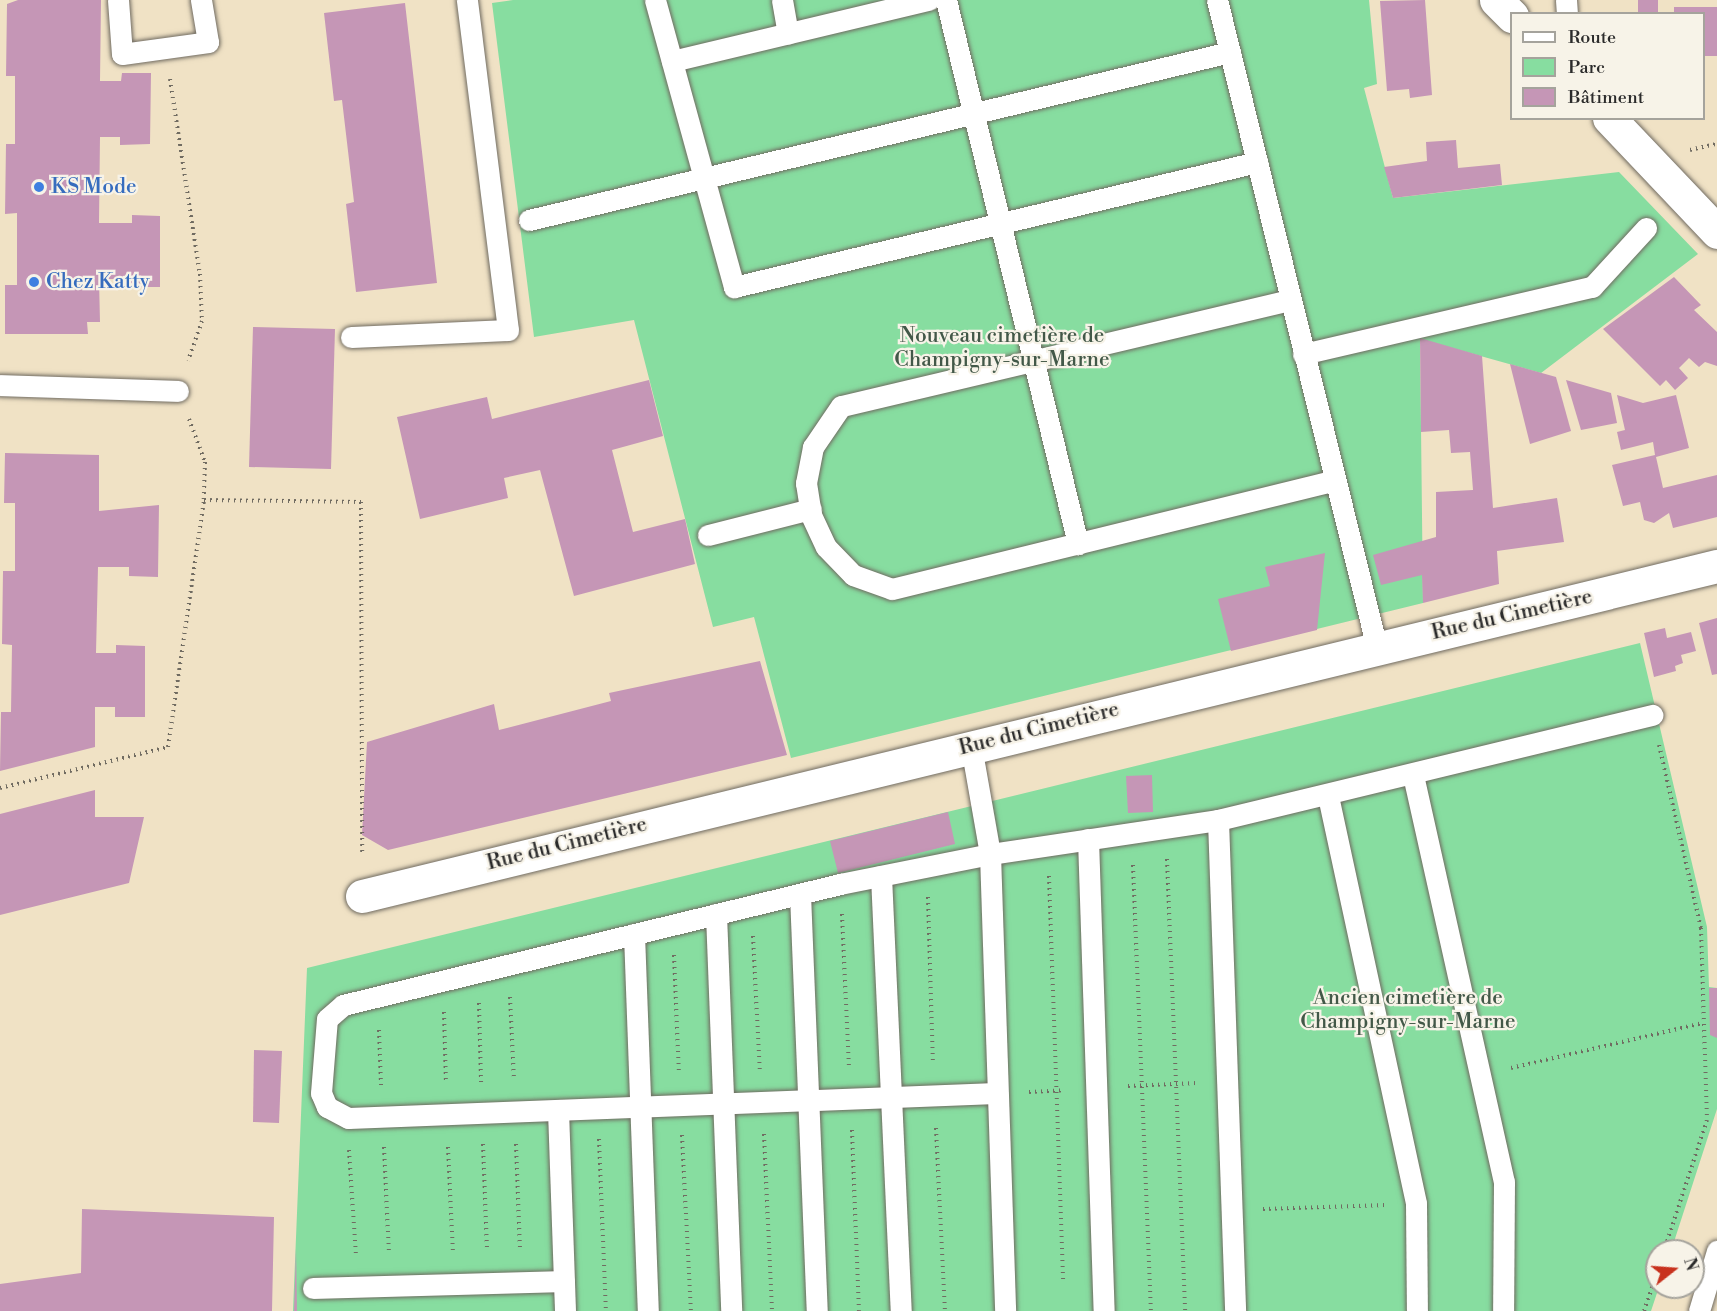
<!DOCTYPE html>
<meta charset="utf-8">
<style>
body{margin:0}
#map{position:relative;width:1717px;height:1311px;overflow:hidden;background:#f0e2c5;font-family:"Libre Bodoni",serif}
div>[style]{position:absolute}
.green>*{inset:0;background:#87dda0}
.building>*{inset:0;background:#c596b6}
.path>*{height:4px;margin-top:-2px;transform-origin:0;background:repeating-linear-gradient(90deg,#706b61 0 1.5px,transparent 0 6px)}
.roads{filter:drop-shadow(0 0 2px #706b61) drop-shadow(0 0 2px #706b61)}
.lane>*{height:21px;margin:-10.5px;padding:0 10.5px;transform-origin:10.5px;border-radius:10.5px;background:#fff}
.street>*{height:33px;margin:-16.5px;padding:0 16.5px;transform-origin:16.5px;border-radius:16.5px;background:#fff}
.dots>*{width:16px;height:16px;translate:-50% -50%;box-sizing:border-box;border:3px solid #f7f3e8;border-radius:50%}
span{translate:-50% -50%;white-space:nowrap;text-align:center;line-height:1.15;-webkit-text-stroke:4.5px #f7f3e8;paint-order:stroke}
.shop-label{font-size:21px;color:#366cbe}
.left{translate:0 -50%;text-align:left}
.park-label{font-size:21px;color:#425848}
.street-label{font-size:21px;color:#2b2b2b}
.legend{position:absolute;left:1510px;top:12px;width:195px;height:108px;box-sizing:border-box;background:#f7f3e8;border:2px solid #a5a39c;margin:0;padding:8px 10px;list-style:none;font-size:18px;color:#2b2b2b}
.legend li{display:flex;align-items:center;gap:12px;height:30px}
.legend b{width:30px;border:2px solid #a5a39c}
.north{position:absolute;left:1645px;top:1239px;width:60px;height:60px;box-sizing:border-box;background:#f7f3e8;border:2px solid #a5a39c;border-radius:50%;rotate:73deg;font-size:16px;font-weight:700;line-height:24px;text-align:center;color:#2b2b2b}
.north::after{content:'';display:block;margin:auto;width:21px;height:27px;background:#c8321e;clip-path:polygon(50% 0,100% 100%,50% 72%,0 100%)}
</style>
<div id="map">
<div class="green">
<i style="clip-path:polygon(513px 0,1369px 0,1377px 84px,1364px 88px,1393px 198px,1619px 172px,1698px 254px,1541px 373px,1420px 339px,1423px 603px,791px 758px,754px 617px,713px 627px,634px 320px,534px 337px,492px 3px)"></i>
<i style="clip-path:polygon(1640px 643px,1707px 927px,1709px 987px,1717px 988px,1717px 1109px,1671px 1251px,1657px 1251px,1659px 1287px,1651px 1311px,293px 1311px,307px 968px)"></i>
</div>
<div class="building">
<i style="clip-path:polygon(18px 0,101px 0,100px 81px,121px 81px,122px 73px,151px 73px,150px 144px,120px 145px,120px 137px,100px 137px,99px 223px,132px 223px,132px 215px,160px 216px,160px 287px,120px 287px,120px 279px,99px 279px,100px 322px,87px 322px,88px 334px,5px 334px,5px 285px,17px 285px,17px 213px,5px 214px,6px 144px,15px 144px,15px 76px,6px 76px,7px 4px)"></i>
<i style="clip-path:polygon(1425px 0,1432px 95px,1410px 98px,1409px 89px,1387px 91px,1380px 1px)"></i>
<i style="clip-path:polygon(1638px 0,1658px 0,1658px 14px,1638px 14px)"></i>
<i style="clip-path:polygon(405px 3px,437px 283px,356px 292px,346px 204px,354px 202px,342px 100px,334px 101px,324px 13px)"></i>
<i style="clip-path:polygon(1674px 7px,1717px 7px,1717px 56px,1704px 56px,1704px 14px,1674px 14px)"></i>
<i style="clip-path:polygon(1456px 140px,1458px 168px,1500px 164px,1502px 185px,1393px 198px,1384px 167px,1427px 161px,1426px 142px)"></i>
<i style="clip-path:polygon(1674px 277px,1701px 305px,1694px 310px,1717px 332px,1717px 366px,1705px 362px,1699px 367px,1689px 358px,1679px 368px,1688px 378px,1675px 390px,1666px 380px,1660px 386px,1603px 329px)"></i>
<i style="clip-path:polygon(253px 327px,335px 329px,331px 469px,249px 467px)"></i>
<i style="clip-path:polygon(1420px 338px,1482px 356px,1493px 508px,1557px 498px,1564px 542px,1497px 551px,1499px 584px,1423px 603px,1422px 575px,1381px 585px,1373px 555px,1436px 537px,1436px 492px,1473px 490px,1470px 452px,1451px 453px,1449px 430px,1421px 432px)"></i>
<i style="clip-path:polygon(1510px 364px,1556px 377px,1571px 431px,1530px 444px)"></i>
<i style="clip-path:polygon(649px 380px,663px 436px,612px 450px,633px 532px,685px 519px,695px 564px,574px 596px,540px 470px,504px 478px,508px 498px,420px 519px,397px 417px,487px 397px,492px 419px)"></i>
<i style="clip-path:polygon(1566px 380px,1611px 393px,1617px 423px,1581px 430px)"></i>
<i style="clip-path:polygon(1617px 395px,1643px 403px,1676px 395px,1689px 448px,1656px 457px,1663px 488px,1717px 475px,1717px 517px,1673px 528px,1669px 513px,1654px 523px,1644px 520px,1640px 502px,1623px 506px,1612px 465px,1655px 455px,1653px 442px,1621px 450px,1617px 432px,1625px 430px)"></i>
<i style="clip-path:polygon(5px 453px,99px 455px,99px 511px,159px 505px,158px 577px,129px 576px,129px 567px,98px 567px,96px 653px,116px 653px,116px 645px,145px 646px,145px 717px,115px 717px,115px 707px,95px 707px,95px 747px,0 771px,1px 712px,11px 712px,12px 645px,2px 644px,3px 571px,15px 571px,15px 503px,4px 503px)"></i>
<i style="clip-path:polygon(1325px 553px,1317px 630px,1231px 651px,1218px 599px,1270px 586px,1265px 567px)"></i>
<i style="clip-path:polygon(1717px 618px,1717px 674px,1712px 675px,1699px 623px)"></i>
<i style="clip-path:polygon(1665px 628px,1667px 638px,1691px 632px,1696px 651px,1681px 655px,1683px 663px,1675px 666px,1676px 671px,1654px 677px,1644px 633px)"></i>
<i style="clip-path:polygon(760px 661px,787px 755px,388px 850px,362px 835px,367px 742px,494px 704px,499px 730px,611px 701px,609px 693px)"></i>
<i style="clip-path:polygon(1152px 775px,1153px 812px,1128px 813px,1126px 776px)"></i>
<i style="clip-path:polygon(95px 790px,95px 817px,144px 817px,129px 883px,0 915px,0 814px)"></i>
<i style="clip-path:polygon(948px 812px,955px 844px,838px 873px,830px 841px)"></i>
<i style="clip-path:polygon(1709px 988px,1717px 988px,1717px 1038px,1710px 1035px)"></i>
<i style="clip-path:polygon(254px 1050px,282px 1051px,279px 1123px,253px 1122px)"></i>
<i style="clip-path:polygon(82px 1209px,274px 1217px,272px 1311px,0 1311px,0 1284px,81px 1273px)"></i>
<i style="clip-path:polygon(296px 1249px,297px 1311px,294px 1311px)"></i>
</div>
<div class="path">
<i style="left:170px;top:79px;width:197px;rotate:81.3deg"></i>
<i style="left:200px;top:274px;width:47px;rotate:87.6deg"></i>
<i style="left:202px;top:321px;width:42px;rotate:109.3deg"></i>
<i style="left:1690px;top:150px;width:28px;rotate:-13deg"></i>
<i style="left:189px;top:419px;width:46px;rotate:69.6deg"></i>
<i style="left:205px;top:462px;width:38px;rotate:92deg"></i>
<i style="left:204px;top:500px;width:157px;rotate:0.7deg"></i>
<i style="left:361px;top:502px;width:354px;rotate:89.8deg"></i>
<i style="left:1659px;top:745px;width:188px;rotate:77.1deg"></i>
<i style="left:1701px;top:928px;width:192px;rotate:88.2deg"></i>
<i style="left:1707px;top:1120px;width:138px;rotate:108.2deg"></i>
<i style="left:0;top:788px;width:173px;rotate:-13.7deg"></i>
<i style="left:168px;top:747px;width:250px;rotate:-81.7deg"></i>
<i style="left:1167px;top:859px;width:452px;rotate:87.7deg"></i>
<i style="left:1133px;top:865px;width:446px;rotate:87.7deg"></i>
<i style="left:1049px;top:876px;width:405px;rotate:88deg"></i>
<i style="left:928px;top:897px;width:167px;rotate:88.3deg"></i>
<i style="left:842px;top:914px;width:152px;rotate:87.4deg"></i>
<i style="left:753px;top:936px;width:136px;rotate:87.1deg"></i>
<i style="left:674px;top:955px;width:119px;rotate:87.6deg"></i>
<i style="left:510px;top:997px;width:82px;rotate:87.2deg"></i>
<i style="left:479px;top:1003px;width:79px;rotate:88.5deg"></i>
<i style="left:444px;top:1012px;width:70px;rotate:88.4deg"></i>
<i style="left:379px;top:1030px;width:55px;rotate:87.9deg"></i>
<i style="left:1511px;top:1068px;width:197px;rotate:-13.2deg"></i>
<i style="left:1128px;top:1086px;width:68px;rotate:-2.5deg"></i>
<i style="left:1029px;top:1092px;width:35px;rotate:-3deg"></i>
<i style="left:936px;top:1128px;width:183px;rotate:87.2deg"></i>
<i style="left:852px;top:1130px;width:181px;rotate:87.8deg"></i>
<i style="left:764px;top:1134px;width:177px;rotate:87.4deg"></i>
<i style="left:682px;top:1135px;width:176px;rotate:87.1deg"></i>
<i style="left:599px;top:1139px;width:172px;rotate:87.7deg"></i>
<i style="left:483px;top:1144px;width:106px;rotate:87.8deg"></i>
<i style="left:516px;top:1144px;width:106px;rotate:87.8deg"></i>
<i style="left:384px;top:1147px;width:106px;rotate:87.3deg"></i>
<i style="left:448px;top:1147px;width:106px;rotate:87.3deg"></i>
<i style="left:349px;top:1150px;width:106px;rotate:86.2deg"></i>
<i style="left:1263px;top:1209px;width:122px;rotate:-1.9deg"></i>
<i style="left:1644px;top:1311px;width:40px;rotate:-71.1deg"></i>
</div>
<div class="roads">
<div class="lane">
<i style="left:118px;top:0;width:54px;rotate:85.8deg"></i>
<i style="left:122px;top:54px;width:87px;rotate:-7.9deg"></i>
<i style="left:208px;top:42px;width:43px;rotate:-99.5deg"></i>
<i style="left:655px;top:0;width:298px;rotate:74.6deg"></i>
<i style="left:734px;top:287px;width:538px;rotate:-13.44deg"></i>
<i style="left:782px;top:0;width:34px;rotate:80deg"></i>
<i style="left:946px;top:0;width:560px;rotate:76.36deg"></i>
<i style="left:1217px;top:0;width:667px;rotate:76.13deg"></i>
<i style="left:1566px;top:0;width:14px;rotate:86deg"></i>
<i style="left:672px;top:61px;width:264px;rotate:-13.4deg"></i>
<i style="left:529px;top:220px;width:721px;rotate:-13.48deg"></i>
<i style="left:1290px;top:300px;width:461px;rotate:166.7deg"></i>
<i style="left:841px;top:406px;width:50px;rotate:124.3deg"></i>
<i style="left:813px;top:447px;width:37px;rotate:101deg"></i>
<i style="left:806px;top:483px;width:32px;rotate:81deg"></i>
<i style="left:811px;top:515px;width:35px;rotate:65deg"></i>
<i style="left:826px;top:547px;width:39px;rotate:46deg"></i>
<i style="left:853px;top:575px;width:41px;rotate:19.7deg"></i>
<i style="left:892px;top:589px;width:454px;rotate:-13.8deg"></i>
<i style="left:351px;top:337px;width:157px;rotate:-2.6deg"></i>
<i style="left:508px;top:330px;width:333px;rotate:-97.1deg"></i>
<i style="left:1303px;top:354px;width:297px;rotate:-13.1deg"></i>
<i style="left:1592px;top:287px;width:80px;rotate:-47.5deg"></i>
<i style="left:0;top:385px;width:178px;rotate:1.9deg"></i>
<i style="left:708px;top:535px;width:106px;rotate:-14.2deg"></i>
<i style="left:971px;top:746px;width:110px;rotate:80deg"></i>
<i style="left:990px;top:854px;width:457px;rotate:88.1deg"></i>
<i style="left:1413px;top:775px;width:417px;rotate:77.4deg"></i>
<i style="left:1504px;top:1182px;width:129px;rotate:90.4deg"></i>
<i style="left:1328px;top:796px;width:417px;rotate:77.8deg"></i>
<i style="left:1416px;top:1204px;width:107px;rotate:89.5deg"></i>
<i style="left:1218px;top:820px;width:491px;rotate:88deg"></i>
<i style="left:1088px;top:839px;width:472px;rotate:88.1deg"></i>
<i style="left:881px;top:876px;width:435px;rotate:87.4deg"></i>
<i style="left:800px;top:894px;width:417px;rotate:87.7deg"></i>
<i style="left:716px;top:914px;width:397px;rotate:87.8deg"></i>
<i style="left:634px;top:934px;width:377px;rotate:87.9deg"></i>
<i style="left:996px;top:1093px;width:648px;rotate:177.79deg"></i>
<i style="left:348px;top:1118px;width:24px;rotate:-152deg"></i>
<i style="left:327px;top:1107px;width:15px;rotate:-113deg"></i>
<i style="left:321px;top:1093px;width:74px;rotate:-85.4deg"></i>
<i style="left:327px;top:1019px;width:21px;rotate:-41deg"></i>
<i style="left:343px;top:1005px;width:512px;rotate:-13.68deg"></i>
<i style="left:840px;top:884px;width:153px;rotate:-11.3deg"></i>
<i style="left:990px;top:854px;width:231px;rotate:-8.5deg"></i>
<i style="left:1218px;top:820px;width:447px;rotate:-13.6deg"></i>
<i style="left:558px;top:1110px;width:201px;rotate:88deg"></i>
<i style="left:313px;top:1288px;width:251px;rotate:-1.6deg"></i>
<i style="left:1699px;top:1311px;width:63px;rotate:-73.3deg"></i>
</div>
<div class="street">
<i style="left:1496px;top:0;width:23px;rotate:45deg"></i>
<i style="left:1609px;top:118px;width:157px;rotate:46.5deg"></i>
<i style="left:362px;top:896px;width:1395px;rotate:-13.69deg"></i>
</div>
</div>
<div class="dots">
<i style="left:39px;top:187px;background:#3f7fe0"></i>
<i style="left:34px;top:282px;background:#3f7fe0"></i>
</div>
<div class="shop-label">
<span class="left" style="left:51px;top:187px">KS Mode</span>
<span class="left" style="left:46px;top:282px">Chez Katty</span>
</div>
<div class="park-label">
<span style="left:1002px;top:348px">Nouveau cimetière de<br>Champigny-sur-Marne</span>
<span style="left:1408px;top:1010px">Ancien cimetière de<br>Champigny-sur-Marne</span>
</div>
<div class="street-label">
<span style="left:1512px;top:615px;rotate:-13deg">Rue du Cimetière</span>
<span style="left:1039px;top:729px;rotate:-14deg">Rue du Cimetière</span>
<span style="left:567px;top:844px;rotate:-14deg">Rue du Cimetière</span>
</div>
<ul class="legend">
<li><b style="height:8px;background:#fff"></b>Route</li>
<li><b style="height:16px;background:#87dda0"></b>Parc</li>
<li><b style="height:16px;background:#c596b6"></b>Bâtiment</li>
</ul>
<div class="north">N</div>
</div>
